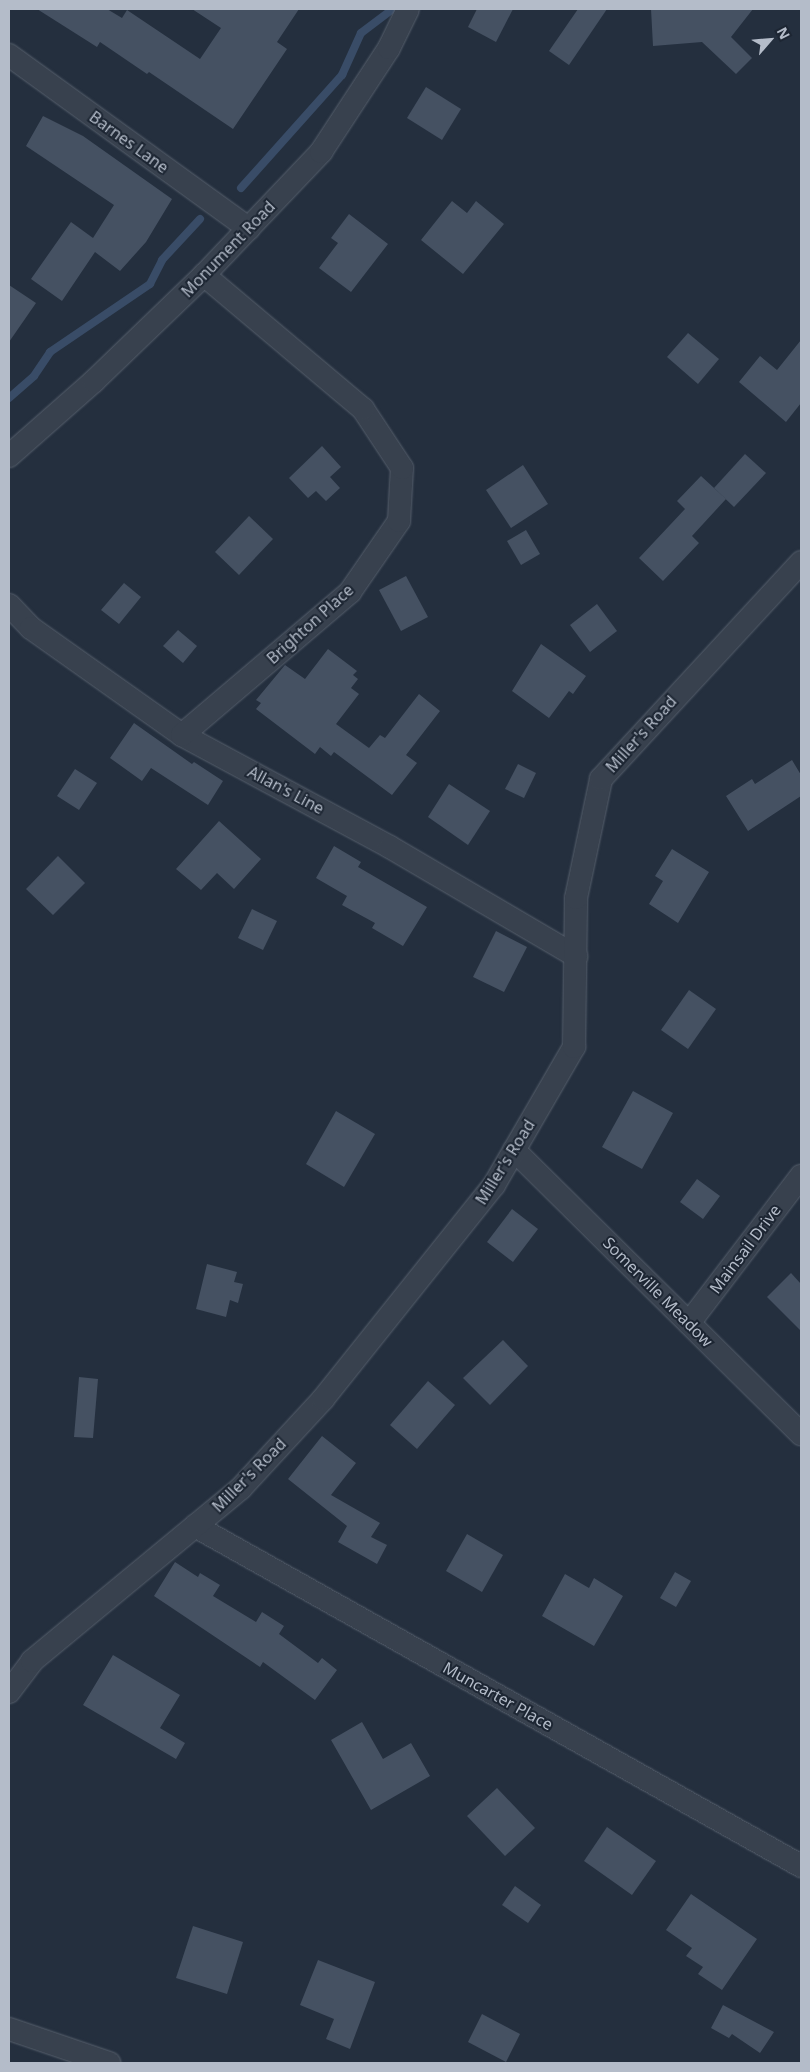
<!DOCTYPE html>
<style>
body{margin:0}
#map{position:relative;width:810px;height:2072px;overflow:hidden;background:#242f3e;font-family:"Noto Sans",sans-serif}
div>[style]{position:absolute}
.stream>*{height:8px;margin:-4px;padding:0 4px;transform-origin:4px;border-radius:4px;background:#394c67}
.building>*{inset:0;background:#455162}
.roads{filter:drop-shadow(0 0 1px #565f6c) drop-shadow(0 0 1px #565f6c)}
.street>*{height:22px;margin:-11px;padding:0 11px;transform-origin:11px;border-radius:11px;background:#38414e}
span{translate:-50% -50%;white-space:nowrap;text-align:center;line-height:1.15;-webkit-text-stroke:4px #1d2633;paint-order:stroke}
.street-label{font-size:16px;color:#b4bcc9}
.frame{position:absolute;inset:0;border:10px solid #b4bcc9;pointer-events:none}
.north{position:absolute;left:745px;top:15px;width:50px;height:50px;-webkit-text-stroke:4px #1d2633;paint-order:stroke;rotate:63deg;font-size:14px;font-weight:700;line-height:20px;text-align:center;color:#b4bcc9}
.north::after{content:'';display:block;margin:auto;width:18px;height:22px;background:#b4bcc9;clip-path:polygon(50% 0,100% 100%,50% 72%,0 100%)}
</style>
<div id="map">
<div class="stream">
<i style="left:241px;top:188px;width:152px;rotate:-48.2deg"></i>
<i style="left:342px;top:75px;width:46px;rotate:-65.7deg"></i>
<i style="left:361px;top:33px;width:40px;rotate:-37deg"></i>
<i style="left:9px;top:398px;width:33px;rotate:-41deg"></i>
<i style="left:34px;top:376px;width:29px;rotate:-56deg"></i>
<i style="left:50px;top:352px;width:121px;rotate:-34.2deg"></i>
<i style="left:150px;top:284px;width:27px;rotate:-63deg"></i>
<i style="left:162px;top:260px;width:56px;rotate:-47.2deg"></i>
</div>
<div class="building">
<i style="clip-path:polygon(37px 9px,107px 9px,122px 18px,127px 10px,200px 59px,221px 28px,192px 9px,299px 9px,277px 42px,287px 49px,233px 129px,149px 72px,147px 74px,100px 42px,97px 47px)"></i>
<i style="clip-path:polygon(477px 9px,513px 9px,496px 42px,468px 27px)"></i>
<i style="clip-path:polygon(578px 9px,607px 9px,569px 65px,549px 51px)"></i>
<i style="clip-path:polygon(651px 9px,753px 9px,731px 37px,752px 58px,736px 74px,702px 42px,653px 46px)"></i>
<i style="clip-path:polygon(426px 87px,461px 109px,442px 140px,407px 118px)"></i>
<i style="clip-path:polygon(43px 116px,83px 136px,172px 199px,146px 242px,120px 271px,95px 252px,62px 301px,31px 279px,71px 222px,93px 238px,114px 205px,26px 146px)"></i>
<i style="clip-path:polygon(452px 201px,467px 213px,476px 201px,504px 224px,463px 274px,421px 240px)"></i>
<i style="clip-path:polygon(349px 214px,388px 244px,351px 292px,319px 268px,338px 243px,331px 238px)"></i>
<i style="clip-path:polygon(9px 285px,36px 303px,9px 342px)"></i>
<i style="clip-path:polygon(688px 333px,719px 359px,698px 384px,667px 357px)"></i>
<i style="clip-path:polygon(801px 340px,801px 403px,786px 422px,739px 382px,760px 356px,777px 370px)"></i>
<i style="clip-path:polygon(322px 446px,341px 467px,330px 477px,340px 488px,326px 501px,316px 491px,308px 498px,289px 478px)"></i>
<i style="clip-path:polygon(745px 454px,766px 473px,734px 507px,714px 488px)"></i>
<i style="clip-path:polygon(523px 465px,548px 504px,511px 528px,486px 490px)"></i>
<i style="clip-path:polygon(701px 476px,726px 499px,692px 536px,699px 543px,663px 581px,639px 558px,685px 509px,677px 501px)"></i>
<i style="clip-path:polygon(249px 516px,273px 539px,239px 575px,215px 552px)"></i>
<i style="clip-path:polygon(526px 530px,540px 554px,521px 565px,507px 541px)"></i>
<i style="clip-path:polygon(406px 576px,428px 617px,401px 631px,379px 590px)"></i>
<i style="clip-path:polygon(124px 583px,141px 597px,119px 624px,101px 610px)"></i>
<i style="clip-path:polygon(597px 604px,617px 631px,590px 652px,570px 625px)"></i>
<i style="clip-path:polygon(178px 630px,197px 646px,183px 663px,163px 646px)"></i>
<i style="clip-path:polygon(541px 644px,586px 676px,573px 694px,569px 691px,549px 718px,512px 691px)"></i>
<i style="clip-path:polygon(328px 649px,357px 671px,353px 675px,358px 679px,351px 688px,359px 694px,336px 724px,369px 748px,380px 735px,385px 738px,419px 694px,440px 711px,406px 755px,417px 763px,392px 795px,334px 752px,331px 756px,320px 747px,315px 754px,256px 709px,261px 703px,256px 700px,285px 665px,305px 679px)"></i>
<i style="clip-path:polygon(134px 723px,192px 764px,194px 762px,223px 781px,208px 805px,151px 768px,142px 781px,110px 758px)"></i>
<i style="clip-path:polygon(792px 760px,801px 775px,801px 796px,748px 831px,726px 796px,752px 779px,755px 784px)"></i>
<i style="clip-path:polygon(518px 764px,536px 773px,524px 798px,505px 789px)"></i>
<i style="clip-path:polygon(75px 769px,97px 783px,79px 810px,57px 796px)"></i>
<i style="clip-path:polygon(449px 784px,490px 811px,468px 845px,428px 817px)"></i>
<i style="clip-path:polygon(219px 821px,261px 859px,234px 889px,217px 873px,201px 890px,176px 869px)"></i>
<i style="clip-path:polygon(334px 846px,361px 862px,358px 867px,427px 907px,403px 946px,372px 928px,375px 923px,342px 905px,347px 896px,316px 878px)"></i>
<i style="clip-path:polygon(672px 849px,709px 872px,678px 923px,649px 904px,663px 881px,655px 876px)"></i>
<i style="clip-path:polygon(58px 856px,85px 883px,53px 915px,26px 889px)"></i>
<i style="clip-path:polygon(252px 909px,277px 921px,263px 950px,238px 938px)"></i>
<i style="clip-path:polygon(496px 931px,527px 947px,504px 992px,473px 977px)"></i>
<i style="clip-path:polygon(689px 990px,716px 1009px,688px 1049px,661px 1030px)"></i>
<i style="clip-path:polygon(633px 1091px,673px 1113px,642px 1169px,602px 1147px)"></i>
<i style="clip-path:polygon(336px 1111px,375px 1134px,344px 1187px,306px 1164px)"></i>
<i style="clip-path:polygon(697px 1179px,720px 1196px,703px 1219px,680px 1202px)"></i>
<i style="clip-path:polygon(512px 1209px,538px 1229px,513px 1262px,487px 1242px)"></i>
<i style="clip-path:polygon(207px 1264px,237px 1272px,234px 1282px,243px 1284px,238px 1303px,230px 1300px,226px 1317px,196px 1309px)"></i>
<i style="clip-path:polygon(791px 1273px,801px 1284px,801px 1331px,767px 1297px)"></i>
<i style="clip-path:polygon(503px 1340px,528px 1366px,490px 1405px,463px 1378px)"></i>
<i style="clip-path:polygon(79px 1377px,98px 1379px,93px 1438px,74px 1437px)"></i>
<i style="clip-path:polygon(428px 1381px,455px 1405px,417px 1449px,390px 1425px)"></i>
<i style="clip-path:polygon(322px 1436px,356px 1463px,331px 1495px,380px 1523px,371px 1537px,387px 1545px,377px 1564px,338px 1542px,347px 1526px,288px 1479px)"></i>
<i style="clip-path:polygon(467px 1534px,503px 1555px,482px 1592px,446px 1571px)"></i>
<i style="clip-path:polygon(175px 1562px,198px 1577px,200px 1573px,220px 1585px,213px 1596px,256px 1622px,262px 1612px,284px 1626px,279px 1634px,318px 1663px,322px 1658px,337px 1670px,315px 1700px,263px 1662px,260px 1667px,154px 1596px)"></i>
<i style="clip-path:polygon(675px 1572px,691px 1581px,676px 1607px,660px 1598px)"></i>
<i style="clip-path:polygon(565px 1574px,589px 1588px,594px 1578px,623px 1596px,594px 1646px,542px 1616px)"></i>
<i style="clip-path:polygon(113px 1655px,180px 1695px,160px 1728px,185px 1743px,176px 1759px,83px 1705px)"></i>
<i style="clip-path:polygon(362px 1722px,383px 1759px,411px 1743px,430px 1776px,371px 1810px,331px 1740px)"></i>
<i style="clip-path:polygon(497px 1788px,535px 1828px,505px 1856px,467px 1816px)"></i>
<i style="clip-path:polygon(607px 1827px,656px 1861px,632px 1895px,584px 1861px)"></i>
<i style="clip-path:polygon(515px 1886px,541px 1905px,528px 1923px,502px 1905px)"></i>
<i style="clip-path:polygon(691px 1894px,757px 1939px,722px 1990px,698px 1974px,703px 1967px,686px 1956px,692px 1948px,666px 1930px)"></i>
<i style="clip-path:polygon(193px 1926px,243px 1942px,227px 1994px,176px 1978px)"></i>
<i style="clip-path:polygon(318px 1960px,375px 1982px,350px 2049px,326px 2039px,334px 2019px,300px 2005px)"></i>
<i style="clip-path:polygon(723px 2005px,774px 2032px,760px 2053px,732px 2034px,729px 2038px,711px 2028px)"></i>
<i style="clip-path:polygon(482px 2014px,520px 2034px,506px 2062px,468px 2042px)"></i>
</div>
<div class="roads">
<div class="street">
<i style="left:9px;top:55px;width:296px;rotate:35.9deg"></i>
<i style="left:9px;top:456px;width:113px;rotate:-41.4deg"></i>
<i style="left:94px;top:381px;width:153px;rotate:-43.9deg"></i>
<i style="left:204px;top:275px;width:170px;rotate:-46.4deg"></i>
<i style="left:321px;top:152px;width:124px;rotate:-56.8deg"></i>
<i style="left:389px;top:48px;width:43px;rotate:-64deg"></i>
<i style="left:9px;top:605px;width:32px;rotate:46deg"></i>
<i style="left:31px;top:628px;width:185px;rotate:35.3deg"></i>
<i style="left:182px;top:735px;width:236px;rotate:28.3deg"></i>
<i style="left:390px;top:847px;width:216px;rotate:30.4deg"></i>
<i style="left:182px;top:735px;width:221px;rotate:-40.4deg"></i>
<i style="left:350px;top:592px;width:86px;rotate:-55.4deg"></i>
<i style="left:399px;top:521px;width:53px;rotate:-86.8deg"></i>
<i style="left:402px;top:468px;width:71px;rotate:-123.5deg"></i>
<i style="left:363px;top:409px;width:208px;rotate:-139.9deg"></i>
<i style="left:514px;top:1150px;width:404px;rotate:44.7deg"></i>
<i style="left:689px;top:1323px;width:185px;rotate:-52.7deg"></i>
<i style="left:195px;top:1526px;width:695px;rotate:29.29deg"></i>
<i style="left:9px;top:1692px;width:39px;rotate:-53deg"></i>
<i style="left:32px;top:1661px;width:271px;rotate:-39.6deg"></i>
<i style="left:241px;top:1488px;width:121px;rotate:-47.3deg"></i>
<i style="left:323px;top:1399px;width:274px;rotate:-51.4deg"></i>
<i style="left:494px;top:1185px;width:160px;rotate:-59.9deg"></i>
<i style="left:574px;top:1047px;width:149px;rotate:-89.2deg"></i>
<i style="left:576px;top:898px;width:122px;rotate:-78.1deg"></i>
<i style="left:601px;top:779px;width:295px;rotate:-47.3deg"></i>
<i style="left:9px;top:2029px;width:106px;rotate:18.8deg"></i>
</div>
</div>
<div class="street-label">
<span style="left:129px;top:142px;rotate:36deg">Barnes Lane</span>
<span style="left:228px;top:249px;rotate:-46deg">Monument Road</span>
<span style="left:310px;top:624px;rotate:-42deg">Brighton Place</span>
<span style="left:641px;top:734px;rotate:-48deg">Miller's Road</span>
<span style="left:286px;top:790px;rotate:28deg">Allan's Line</span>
<span style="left:505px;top:1162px;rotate:-58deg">Miller's Road</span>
<span style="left:745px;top:1249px;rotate:-53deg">Mainsail Drive</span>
<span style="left:658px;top:1292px;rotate:45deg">Somerville Meadow</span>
<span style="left:249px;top:1475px;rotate:-45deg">Miller's Road</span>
<span style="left:498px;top:1696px;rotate:29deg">Muncarter Place</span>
</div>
<div class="frame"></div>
<div class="north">N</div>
</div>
